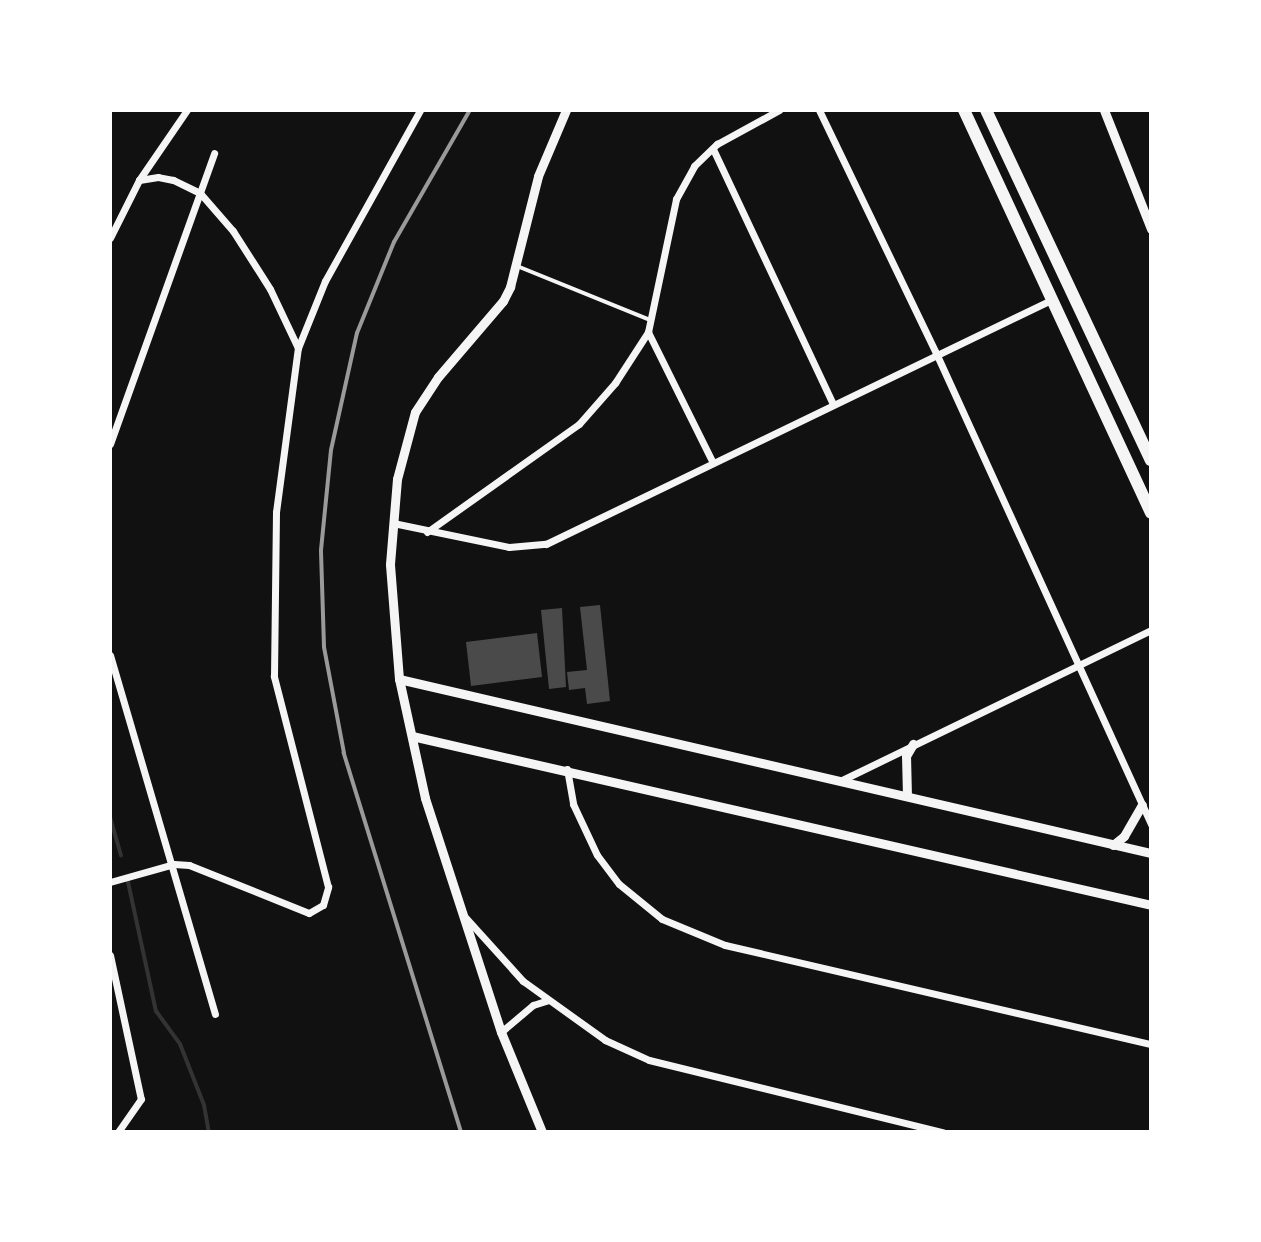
<!DOCTYPE html>
<style>
body{margin:0}
#map{position:relative;width:1261px;height:1242px;overflow:hidden;background:#111;font-family:Barlow,sans-serif}
div>[style]{position:absolute}
.stream>*{height:4px;margin:-2px;padding:0 2px;transform-origin:2px;border-radius:2px;background:#333}
.building>*{inset:0;background:#4a4a4a}
.service>*{height:4px;margin:-2px;padding:0 2px;transform-origin:2px;border-radius:2px;background:#f5f5f5}
.minor>*{height:7px;margin:-3.5px;padding:0 3.5px;transform-origin:3.5px;border-radius:3.5px;background:#f5f5f5}
.tertiary>*{height:9px;margin:-4.5px;padding:0 4.5px;transform-origin:4.5px;border-radius:4.5px;background:#f5f5f5}
.primary>*{height:12px;margin:-6px;padding:0 6px;transform-origin:6px;border-radius:6px;background:#f5f5f5}
.rail>*{height:4px;margin:-2px;padding:0 2px;transform-origin:2px;border-radius:2px;background:#9a9a9a}
span{translate:-50% -50%;white-space:nowrap;text-align:center;line-height:1.15;-webkit-text-stroke:8px #fff;paint-order:stroke}
.frame{position:absolute;inset:0;border:112px solid #fff;pointer-events:none}
</style>
<div id="map">
<div class="stream">
<i style="left:110px;top:817px;width:40px;rotate:74deg"></i>
<i style="left:128px;top:882px;width:132px;rotate:77.8deg"></i>
<i style="left:156px;top:1011px;width:41px;rotate:54deg"></i>
<i style="left:180px;top:1044px;width:66px;rotate:68.5deg"></i>
<i style="left:204px;top:1105px;width:27px;rotate:80deg"></i>
</div>
<div class="building">
<i style="clip-path:polygon(600px 605px,610px 701px,587px 704px,585px 688px,569px 690px,567px 672px,587px 670px,580px 607px)"></i>
<i style="clip-path:polygon(562px 608px,566px 687px,549px 689px,541px 610px)"></i>
<i style="clip-path:polygon(537px 633px,542px 677px,471px 686px,466px 642px)"></i>
</div>
<div class="service">
<i style="left:517px;top:266px;width:144px;rotate:22.1deg"></i>
</div>
<div class="minor">
<i style="left:819px;top:110px;width:270px;rotate:64.3deg"></i>
<i style="left:936px;top:353px;width:518px;rotate:65.46deg"></i>
<i style="left:713px;top:149px;width:282px;rotate:64.8deg"></i>
<i style="left:110px;top:238px;width:65px;rotate:-63.4deg"></i>
<i style="left:139px;top:180px;width:85px;rotate:-55.6deg"></i>
<i style="left:648px;top:332px;width:146px;rotate:63.6deg"></i>
<i style="left:298px;top:348px;width:72px;rotate:-68.1deg"></i>
<i style="left:325px;top:281px;width:196px;rotate:-60.9deg"></i>
<i style="left:110px;top:444px;width:309px;rotate:-70.3deg"></i>
<i style="left:393px;top:523px;width:118px;rotate:11.7deg"></i>
<i style="left:509px;top:547px;width:37px;rotate:-5deg"></i>
<i style="left:546px;top:544px;width:563px;rotate:-25.79deg"></i>
<i style="left:427px;top:532px;width:186px;rotate:-35.4deg"></i>
<i style="left:579px;top:424px;width:55px;rotate:-48.7deg"></i>
<i style="left:615px;top:383px;width:61px;rotate:-57.1deg"></i>
<i style="left:648px;top:332px;width:136px;rotate:-78.1deg"></i>
<i style="left:676px;top:199px;width:38px;rotate:-61deg"></i>
<i style="left:694px;top:166px;width:32px;rotate:-44deg"></i>
<i style="left:717px;top:144px;width:71px;rotate:-28.7deg"></i>
<i style="left:110px;top:655px;width:374px;rotate:73.7deg"></i>
<i style="left:567px;top:769px;width:36px;rotate:80deg"></i>
<i style="left:573px;top:804px;width:56px;rotate:64.8deg"></i>
<i style="left:597px;top:855px;width:36px;rotate:53deg"></i>
<i style="left:619px;top:884px;width:55px;rotate:39.1deg"></i>
<i style="left:662px;top:919px;width:68px;rotate:22.4deg"></i>
<i style="left:725px;top:945px;width:437px;rotate:13.1deg"></i>
<i style="left:840px;top:781px;width:346px;rotate:-25.9deg"></i>
<i style="left:110px;top:882px;width:66px;rotate:-15.7deg"></i>
<i style="left:174px;top:864px;width:15px;rotate:4deg"></i>
<i style="left:189px;top:865px;width:129px;rotate:21.8deg"></i>
<i style="left:309px;top:913px;width:16px;rotate:-30deg"></i>
<i style="left:323px;top:905px;width:19px;rotate:-74deg"></i>
<i style="left:328px;top:887px;width:218px;rotate:-104.4deg"></i>
<i style="left:274px;top:676px;width:164px;rotate:-89.3deg"></i>
<i style="left:276px;top:512px;width:165px;rotate:-82.4deg"></i>
<i style="left:298px;top:348px;width:65px;rotate:-115.4deg"></i>
<i style="left:270px;top:289px;width:69px;rotate:-122.5deg"></i>
<i style="left:233px;top:231px;width:50px;rotate:-131deg"></i>
<i style="left:200px;top:193px;width:30px;rotate:-154deg"></i>
<i style="left:173px;top:180px;width:15px;rotate:-169deg"></i>
<i style="left:158px;top:177px;width:19px;rotate:171deg"></i>
<i style="left:466px;top:918px;width:85px;rotate:47.9deg"></i>
<i style="left:523px;top:981px;width:101px;rotate:35.7deg"></i>
<i style="left:605px;top:1040px;width:48px;rotate:24.4deg"></i>
<i style="left:649px;top:1060px;width:303px;rotate:13.8deg"></i>
<i style="left:110px;top:955px;width:147px;rotate:77.9deg"></i>
<i style="left:141px;top:1099px;width:40px;rotate:124.9deg"></i>
<i style="left:501px;top:1032px;width:42px;rotate:-40.2deg"></i>
<i style="left:533px;top:1005px;width:16px;rotate:-18deg"></i>
</div>
<div class="tertiary">
<i style="left:1104px;top:110px;width:128px;rotate:68.4deg"></i>
<i style="left:399px;top:679px;width:772px;rotate:13.03deg"></i>
<i style="left:412px;top:736px;width:758px;rotate:12.88deg"></i>
<i style="left:907px;top:796px;width:40px;rotate:-91.4deg"></i>
<i style="left:906px;top:756px;width:14px;rotate:-60deg"></i>
<i style="left:1113px;top:845px;width:14px;rotate:-39deg"></i>
<i style="left:1124px;top:836px;width:36px;rotate:-60deg"></i>
<i style="left:542px;top:1132px;width:108px;rotate:-112.3deg"></i>
<i style="left:501px;top:1032px;width:246px;rotate:-108deg"></i>
<i style="left:425px;top:798px;width:122px;rotate:-102.3deg"></i>
<i style="left:399px;top:679px;width:115px;rotate:-94.5deg"></i>
<i style="left:390px;top:564px;width:85px;rotate:-85.3deg"></i>
<i style="left:397px;top:479px;width:69px;rotate:-75deg"></i>
<i style="left:415px;top:412px;width:42px;rotate:-56.7deg"></i>
<i style="left:438px;top:377px;width:100px;rotate:-49.5deg"></i>
<i style="left:503px;top:301px;width:16px;rotate:-63deg"></i>
<i style="left:510px;top:287px;width:114px;rotate:-75.8deg"></i>
<i style="left:538px;top:176px;width:72px;rotate:-67deg"></i>
</div>
<div class="primary">
<i style="left:964px;top:110px;width:444px;rotate:65.1deg"></i>
<i style="left:986px;top:110px;width:387px;rotate:64.8deg"></i>
</div>
<div class="rail">
<i style="left:461px;top:1132px;width:397px;rotate:-107.2deg"></i>
<i style="left:344px;top:753px;width:108px;rotate:-100.7deg"></i>
<i style="left:324px;top:647px;width:97px;rotate:-91.8deg"></i>
<i style="left:321px;top:550px;width:100px;rotate:-84.3deg"></i>
<i style="left:331px;top:450px;width:120px;rotate:-77.5deg"></i>
<i style="left:357px;top:333px;width:98px;rotate:-67.9deg"></i>
<i style="left:394px;top:242px;width:152px;rotate:-60.1deg"></i>
</div>
<div class="frame"></div>
</div>
